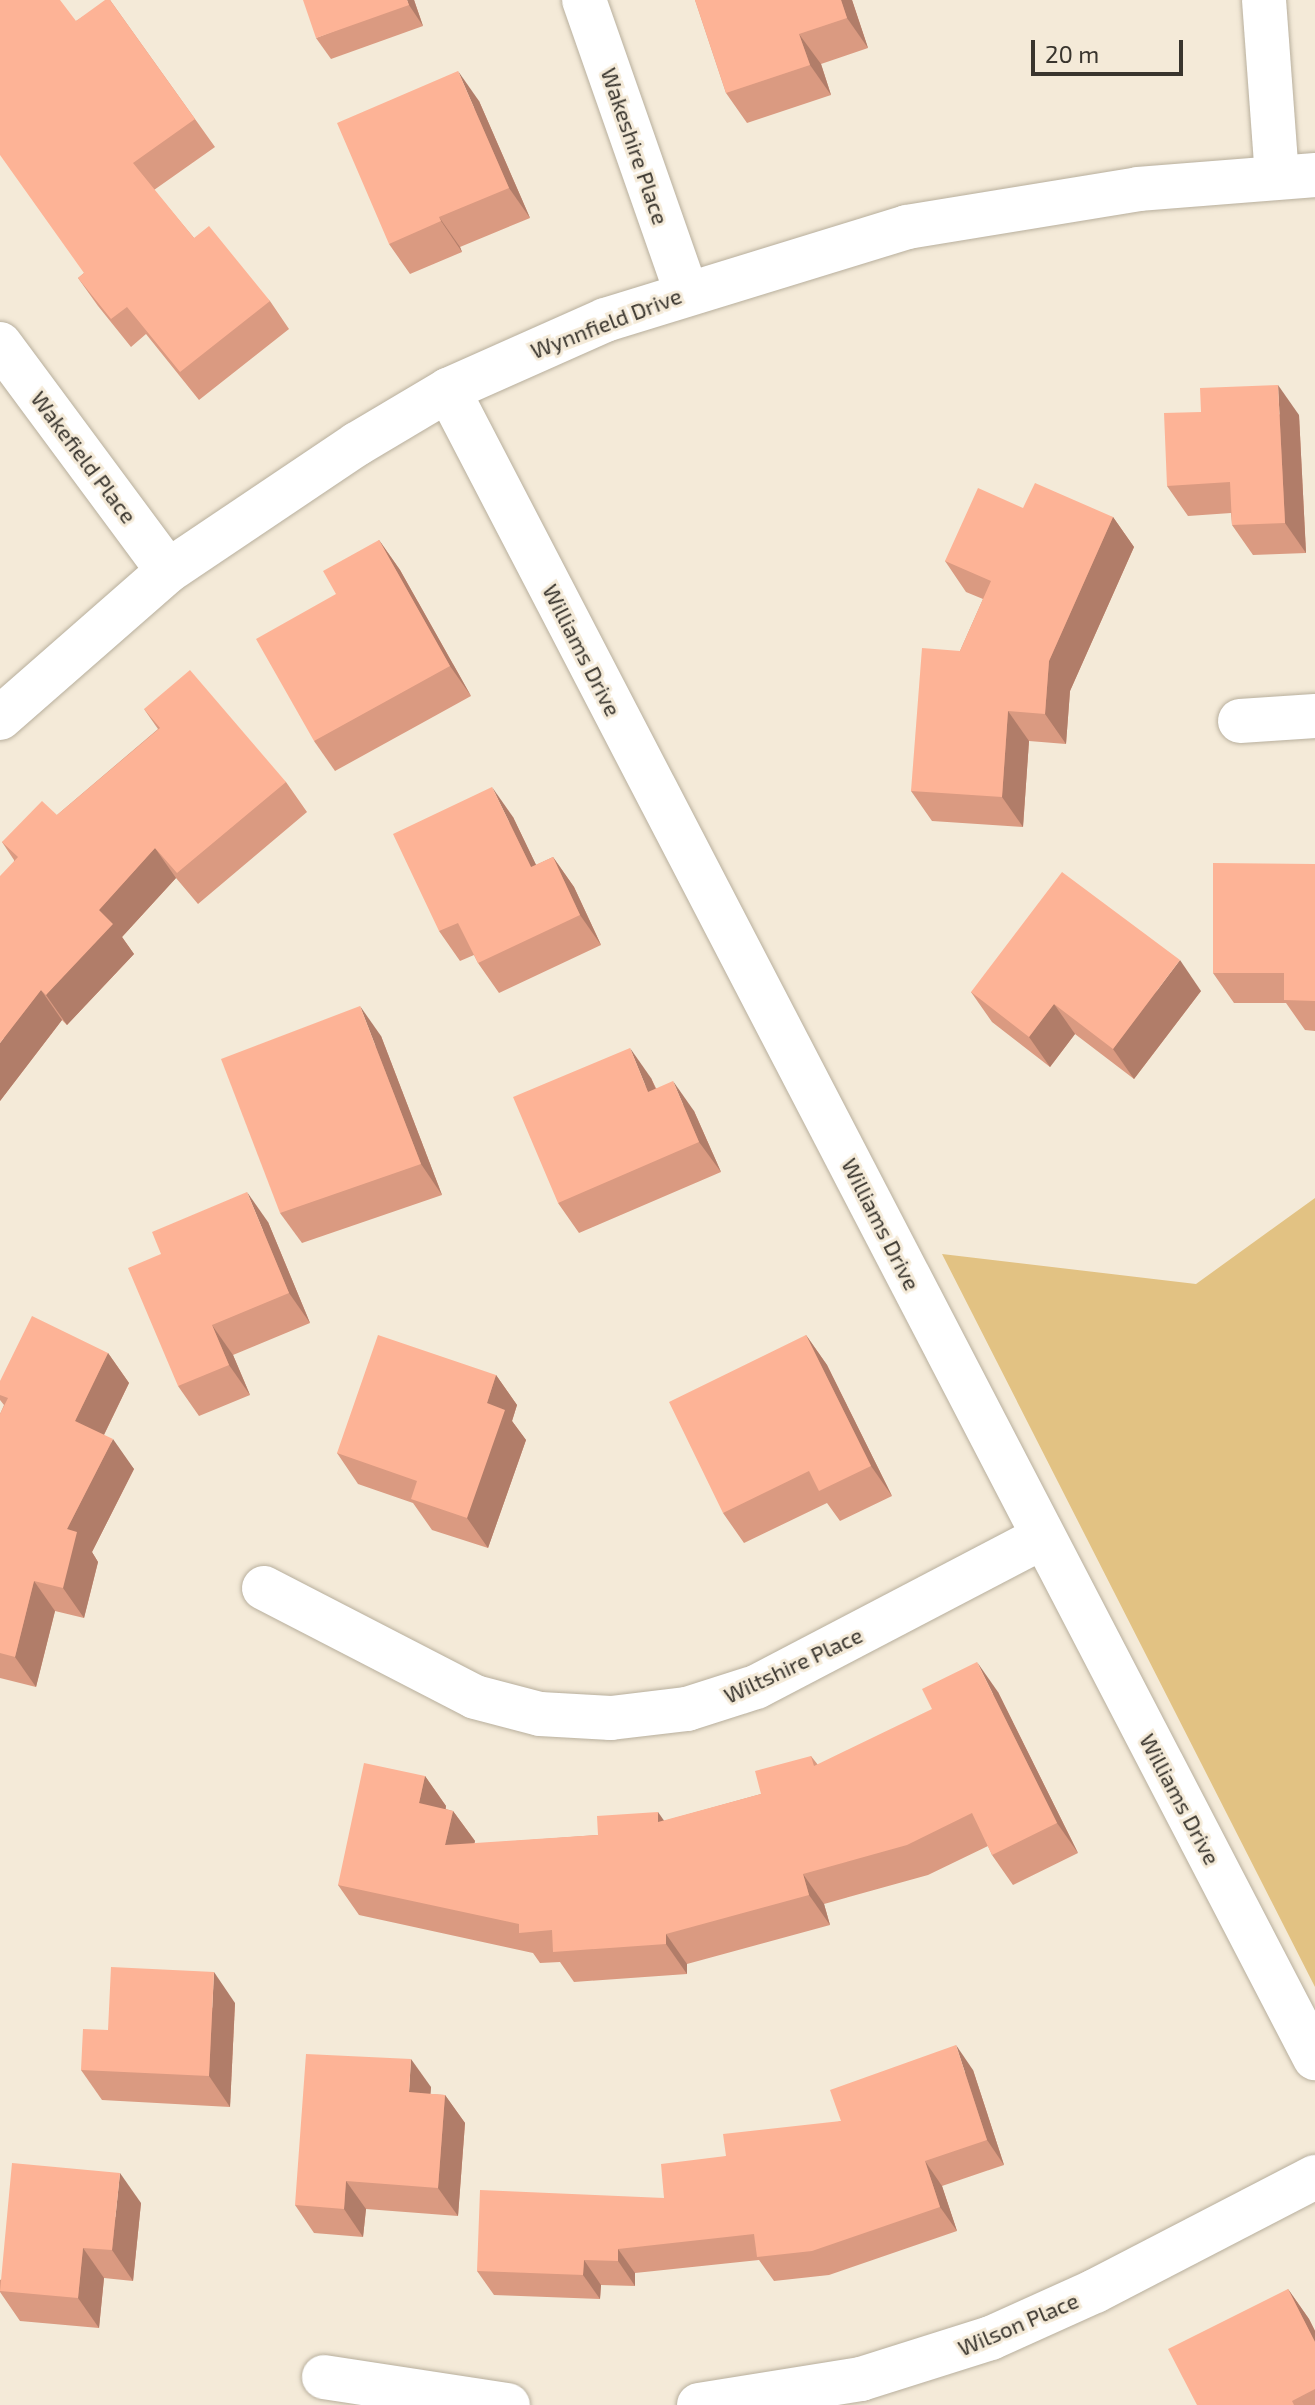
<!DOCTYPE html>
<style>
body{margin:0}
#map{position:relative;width:1315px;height:2405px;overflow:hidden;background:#f4ead8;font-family:"Exo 2",sans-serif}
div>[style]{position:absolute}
.green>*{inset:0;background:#e2c283}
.roads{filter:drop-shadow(0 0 2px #b8af9d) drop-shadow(0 0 2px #b8af9d)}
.minor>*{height:44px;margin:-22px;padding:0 22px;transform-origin:22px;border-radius:22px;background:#fff}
.wall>*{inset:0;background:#da9a81}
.shaded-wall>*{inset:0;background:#b17d69}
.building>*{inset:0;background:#fdb396}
span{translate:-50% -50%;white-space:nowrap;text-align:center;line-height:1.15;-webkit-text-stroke:6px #f4ead8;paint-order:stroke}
.street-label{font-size:22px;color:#39352e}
.scale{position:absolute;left:1031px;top:40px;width:152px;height:36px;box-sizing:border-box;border:4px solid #39352e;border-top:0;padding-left:10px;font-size:24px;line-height:28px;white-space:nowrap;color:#39352e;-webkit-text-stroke:6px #f4ead8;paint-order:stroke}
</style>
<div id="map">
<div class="green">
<i style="clip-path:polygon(1315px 1198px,1315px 1987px,942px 1254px,1196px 1284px)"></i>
</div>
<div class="roads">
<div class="minor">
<i style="left:584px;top:0;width:309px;rotate:70.7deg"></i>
<i style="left:1264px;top:0;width:177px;rotate:85.8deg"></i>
<i style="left:0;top:344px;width:282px;rotate:53.5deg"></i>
<i style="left:448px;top:390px;width:1880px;rotate:62.54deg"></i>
<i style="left:0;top:718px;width:223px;rotate:-41.2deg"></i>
<i style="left:168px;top:571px;width:228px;rotate:-33.9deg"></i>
<i style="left:357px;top:444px;width:106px;rotate:-30.7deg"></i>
<i style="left:448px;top:390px;width:172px;rotate:-24deg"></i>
<i style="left:605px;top:320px;width:316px;rotate:-17.1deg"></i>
<i style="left:907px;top:227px;width:234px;rotate:-9.3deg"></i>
<i style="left:1138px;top:189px;width:178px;rotate:-4.5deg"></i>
<i style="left:1240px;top:721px;width:75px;rotate:-3.8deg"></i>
<i style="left:264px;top:1588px;width:237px;rotate:27.3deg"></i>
<i style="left:475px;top:1697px;width:67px;rotate:14.7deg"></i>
<i style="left:540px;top:1714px;width:71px;rotate:3.2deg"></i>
<i style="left:611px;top:1718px;width:77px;rotate:-6.8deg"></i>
<i style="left:687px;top:1709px;width:72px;rotate:-17.7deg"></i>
<i style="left:756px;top:1687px;width:324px;rotate:-27.6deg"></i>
<i style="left:324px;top:2377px;width:186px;rotate:8.7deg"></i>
<i style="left:699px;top:2405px;width:164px;rotate:-9.1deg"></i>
<i style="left:861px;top:2379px;width:136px;rotate:-17.5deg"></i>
<i style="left:991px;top:2338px;width:114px;rotate:-24.3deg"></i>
<i style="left:1095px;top:2291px;width:248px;rotate:-27.4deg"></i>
</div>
</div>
<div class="wall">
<i style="clip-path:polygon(110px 0,215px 147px,154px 190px,194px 238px,270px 301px,289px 329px,199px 400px,146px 334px,131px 347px,98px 306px,78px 278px,84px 273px,76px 21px)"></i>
<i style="clip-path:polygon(414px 0,423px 26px,331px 59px,316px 38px)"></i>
<i style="clip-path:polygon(695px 0,852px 0,868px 48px,821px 64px,831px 95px,747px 123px,726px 93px)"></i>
<i style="clip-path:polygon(479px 101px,530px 218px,460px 247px,462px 252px,410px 274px,389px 244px)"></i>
<i style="clip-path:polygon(1201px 412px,1299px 415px,1306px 553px,1253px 555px,1232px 525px,1231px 513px,1188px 516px,1167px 486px)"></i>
<i style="clip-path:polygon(1023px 508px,1113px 517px,1134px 547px,1070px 691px,1066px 744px,1029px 741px,1023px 827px,932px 821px,911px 791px,960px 651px,983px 599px,966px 592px,945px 561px)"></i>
<i style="clip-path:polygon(379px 540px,400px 570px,471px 696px,335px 771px,314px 741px,336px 594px)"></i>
<i style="clip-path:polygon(144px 709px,286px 782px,307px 812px,198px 904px,176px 878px,122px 937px,134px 954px,67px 1025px,62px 1020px,0 1101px,14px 860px,2px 842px,57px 815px,158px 729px)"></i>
<i style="clip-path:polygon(513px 817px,536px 865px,553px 857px,574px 887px,601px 945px,499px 993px,478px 963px,474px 955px,460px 961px,439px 931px)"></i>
<i style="clip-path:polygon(1315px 864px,1315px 1031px,1305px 1030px,1286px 1003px,1234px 1003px,1213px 973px)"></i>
<i style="clip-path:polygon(1201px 991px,1134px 1079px,1075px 1034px,1050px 1067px,992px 1022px,971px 992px)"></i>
<i style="clip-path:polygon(381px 1036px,442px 1195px,302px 1243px,280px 1213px)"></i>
<i style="clip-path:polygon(651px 1078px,656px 1088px,694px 1111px,721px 1172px,579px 1233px,558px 1203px)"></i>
<i style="clip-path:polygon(268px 1222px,310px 1323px,233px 1355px,250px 1395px,199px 1416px,178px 1386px)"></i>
<i style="clip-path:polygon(806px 1335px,827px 1365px,892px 1496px,840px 1521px,827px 1503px,744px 1543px,723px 1513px)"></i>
<i style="clip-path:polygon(108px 1353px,129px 1383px,104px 1435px,134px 1469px,92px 1552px,98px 1562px,84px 1618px,55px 1611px,36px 1687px,0 1678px,0 1414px,4px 1405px,0 1400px,0 1381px)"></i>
<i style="clip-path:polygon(496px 1375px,517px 1405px,512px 1421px,526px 1440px,488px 1548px,432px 1530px,413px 1503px,358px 1484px,337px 1453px)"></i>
<i style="clip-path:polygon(998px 1692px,1078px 1853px,1013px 1885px,992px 1855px,988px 1846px,928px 1875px,824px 1904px,830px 1925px,687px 1964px,687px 1974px,574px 1982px,560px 1962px,540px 1963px,533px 1953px,359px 1915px,338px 1885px,425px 1776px,446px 1806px,446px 1809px,453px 1811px,475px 1841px,474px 1844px,598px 1835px,664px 1821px,761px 1794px,811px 1756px,818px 1765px)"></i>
<i style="clip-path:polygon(235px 2003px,230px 2107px,102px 2100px,81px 2070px,108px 2030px)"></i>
<i style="clip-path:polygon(973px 2070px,1004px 2165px,942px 2186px,957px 2231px,829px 2275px,774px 2281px,759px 2260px,635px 2273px,635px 2286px,601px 2285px,600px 2299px,494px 2295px,477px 2271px,664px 2198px,726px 2156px,841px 2121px)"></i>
<i style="clip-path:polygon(431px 2087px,430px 2094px,445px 2095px,465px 2123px,458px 2216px,366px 2209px,363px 2237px,314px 2233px,295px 2205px)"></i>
<i style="clip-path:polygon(141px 2203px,133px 2281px,104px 2278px,99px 2328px,20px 2321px,0 2292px,0 2280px)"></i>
<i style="clip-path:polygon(1288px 2289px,1309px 2319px,1315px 2331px,1315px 2405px,1197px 2405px)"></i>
</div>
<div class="shaded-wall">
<i style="clip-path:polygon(407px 0,414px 0,423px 26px,409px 5px)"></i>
<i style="clip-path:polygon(841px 0,852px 0,868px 48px,847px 18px)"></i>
<i style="clip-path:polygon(799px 34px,821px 64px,831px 95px,810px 65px)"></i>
<i style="clip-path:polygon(458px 71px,479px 101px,530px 218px,509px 188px)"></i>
<i style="clip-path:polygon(439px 217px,460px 247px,462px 252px,441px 221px)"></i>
<i style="clip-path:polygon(1278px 385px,1299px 415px,1306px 553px,1285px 523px)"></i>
<i style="clip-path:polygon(1113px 517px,1134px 547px,1070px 691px,1066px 744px,1045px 714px,1049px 661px)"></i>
<i style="clip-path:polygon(379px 540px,400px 570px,471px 696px,450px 666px)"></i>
<i style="clip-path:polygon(1008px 711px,1029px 741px,1023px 827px,1002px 797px)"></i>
<i style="clip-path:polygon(492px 787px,513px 817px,552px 898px,531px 867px)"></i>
<i style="clip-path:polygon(155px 848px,176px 878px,122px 937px,134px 954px,67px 1025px,46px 995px,99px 910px)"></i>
<i style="clip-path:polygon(553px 857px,574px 887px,601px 945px,580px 915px)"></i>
<i style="clip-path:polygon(1180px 960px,1201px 991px,1134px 1079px,1113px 1049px)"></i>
<i style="clip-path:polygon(41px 990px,62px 1020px,0 1101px,0 1043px)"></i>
<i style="clip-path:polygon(1054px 1004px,1075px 1034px,1050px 1067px,1029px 1037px)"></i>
<i style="clip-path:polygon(360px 1006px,381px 1036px,442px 1195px,421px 1164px)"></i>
<i style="clip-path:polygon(630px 1048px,651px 1078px,670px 1122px,648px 1092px)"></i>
<i style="clip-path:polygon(673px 1081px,694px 1111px,721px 1172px,699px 1142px)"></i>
<i style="clip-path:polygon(247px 1192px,268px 1222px,310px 1323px,289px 1293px)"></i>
<i style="clip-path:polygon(212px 1325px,233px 1355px,250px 1395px,229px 1365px)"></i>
<i style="clip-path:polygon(806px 1335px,827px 1365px,892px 1496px,871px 1466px)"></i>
<i style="clip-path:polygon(108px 1353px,129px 1383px,96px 1451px,75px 1421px)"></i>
<i style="clip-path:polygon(496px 1375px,517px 1405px,512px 1421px,526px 1440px,488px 1548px,467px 1518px,487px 1403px)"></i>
<i style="clip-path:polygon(113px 1439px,134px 1469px,92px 1552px,98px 1562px,84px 1618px,63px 1588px,67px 1529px)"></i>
<i style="clip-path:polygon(34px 1581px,55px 1611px,36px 1687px,15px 1657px)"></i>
<i style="clip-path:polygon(977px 1662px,998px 1692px,1078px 1853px,1057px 1823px)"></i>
<i style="clip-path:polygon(425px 1776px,446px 1806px,440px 1833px,419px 1803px)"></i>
<i style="clip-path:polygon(453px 1811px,475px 1841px,466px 1876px,445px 1845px)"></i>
<i style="clip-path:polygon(658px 1812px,679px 1842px,658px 1822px)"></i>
<i style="clip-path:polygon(803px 1874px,824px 1904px,830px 1925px,809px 1895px)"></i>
<i style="clip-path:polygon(666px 1934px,687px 1964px,687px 1974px,666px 1944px)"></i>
<i style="clip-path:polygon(214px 1972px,235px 2003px,230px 2107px,209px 2076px)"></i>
<i style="clip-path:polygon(956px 2045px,973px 2070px,1004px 2165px,987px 2140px)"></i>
<i style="clip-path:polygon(411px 2059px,431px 2087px,429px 2120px,409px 2092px)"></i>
<i style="clip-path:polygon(445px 2095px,465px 2123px,458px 2216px,438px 2188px)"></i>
<i style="clip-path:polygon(925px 2161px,942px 2186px,957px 2231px,940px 2207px)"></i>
<i style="clip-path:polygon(120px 2173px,141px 2203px,133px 2281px,112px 2250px)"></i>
<i style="clip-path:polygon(346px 2181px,366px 2209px,363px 2237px,344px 2209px)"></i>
<i style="clip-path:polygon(83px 2248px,104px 2278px,99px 2328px,78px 2298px)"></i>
<i style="clip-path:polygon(618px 2249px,635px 2273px,635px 2286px,618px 2261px)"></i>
<i style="clip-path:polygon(584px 2260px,601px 2285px,600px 2299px,583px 2275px)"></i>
<i style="clip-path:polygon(1288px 2289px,1309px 2319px,1315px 2331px,1315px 2342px)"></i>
</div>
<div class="building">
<i style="clip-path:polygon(0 0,60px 0,76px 21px,105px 0,110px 0,195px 119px,133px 163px,194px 238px,209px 226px,270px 301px,180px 372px,127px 307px,111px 319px,78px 278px,84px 273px,0 155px)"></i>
<i style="clip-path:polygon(303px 0,407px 0,409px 5px,316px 38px)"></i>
<i style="clip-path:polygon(695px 0,841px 0,847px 18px,799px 34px,810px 65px,726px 93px)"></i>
<i style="clip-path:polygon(458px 71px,509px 188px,439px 217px,441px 221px,389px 244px,337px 123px)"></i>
<i style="clip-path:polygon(1278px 385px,1285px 523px,1232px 525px,1230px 482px,1167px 486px,1164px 413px,1201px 412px,1200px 388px)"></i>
<i style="clip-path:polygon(1035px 483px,1113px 517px,1049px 661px,1045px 714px,1008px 711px,1002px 797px,911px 791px,922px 648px,960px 651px,991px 581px,945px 561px,978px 488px,1023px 508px)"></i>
<i style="clip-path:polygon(379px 540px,450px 666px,314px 741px,256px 639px,336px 594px,323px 571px)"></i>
<i style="clip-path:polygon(190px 670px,286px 782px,177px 873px,155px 848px,99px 910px,113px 924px,46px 995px,41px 990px,0 1043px,0 876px,18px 857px,2px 842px,42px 801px,57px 815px,160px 728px,144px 709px)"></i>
<i style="clip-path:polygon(492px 787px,531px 867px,553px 857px,580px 915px,478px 963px,458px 923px,439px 931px,393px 834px)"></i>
<i style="clip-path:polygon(1213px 863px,1315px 864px,1315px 1001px,1284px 1000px,1284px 973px,1213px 973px)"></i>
<i style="clip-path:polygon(1062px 872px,1180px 960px,1113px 1049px,1054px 1004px,1029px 1037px,971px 992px)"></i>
<i style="clip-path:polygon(360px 1006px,421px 1164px,280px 1213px,221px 1059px)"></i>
<i style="clip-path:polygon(630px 1048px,648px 1092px,673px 1081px,699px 1142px,558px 1203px,513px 1097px)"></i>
<i style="clip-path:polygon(247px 1192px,289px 1293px,212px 1325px,229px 1365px,178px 1386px,128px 1268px,161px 1254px,152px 1232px)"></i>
<i style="clip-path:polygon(32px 1316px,108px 1353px,75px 1421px,113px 1439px,67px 1529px,77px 1532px,63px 1588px,34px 1581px,15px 1657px,0 1653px,0 1414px,8px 1398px,0 1395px,0 1381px)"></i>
<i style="clip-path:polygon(378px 1335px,496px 1375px,487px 1403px,505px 1410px,467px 1518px,411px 1499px,417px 1481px,337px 1453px)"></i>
<i style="clip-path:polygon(806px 1335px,871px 1466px,819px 1491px,809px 1471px,723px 1513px,669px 1402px)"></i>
<i style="clip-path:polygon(977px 1662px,1057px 1823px,992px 1855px,972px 1813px,907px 1845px,803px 1874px,809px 1895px,666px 1934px,666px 1944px,553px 1952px,552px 1930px,519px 1933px,519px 1924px,338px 1885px,364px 1763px,425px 1776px,419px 1803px,453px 1811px,445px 1845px,598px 1835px,597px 1816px,658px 1812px,658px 1822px,761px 1794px,755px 1771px,811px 1756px,814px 1766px,932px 1709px,922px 1689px)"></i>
<i style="clip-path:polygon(111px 1967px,214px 1972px,209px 2076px,81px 2070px,83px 2029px,108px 2030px)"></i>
<i style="clip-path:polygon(956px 2045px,987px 2140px,925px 2161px,940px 2207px,812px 2251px,757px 2257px,754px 2234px,618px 2249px,618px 2261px,584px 2260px,583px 2275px,477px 2271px,480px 2190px,664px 2198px,661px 2164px,726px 2156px,723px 2134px,841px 2121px,830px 2090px)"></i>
<i style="clip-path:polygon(306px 2054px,411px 2059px,409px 2092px,445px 2095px,438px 2188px,346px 2181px,344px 2209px,295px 2205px)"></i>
<i style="clip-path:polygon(12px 2163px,120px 2173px,112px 2250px,83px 2248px,78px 2298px,0 2291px)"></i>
<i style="clip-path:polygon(1288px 2289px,1315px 2342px,1315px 2389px,1292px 2401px,1294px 2405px,1197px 2405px,1168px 2349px)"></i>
</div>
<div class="street-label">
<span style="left:635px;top:146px;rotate:71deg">Wakeshire Place</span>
<span style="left:606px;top:323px;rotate:-21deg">Wynnfield Drive</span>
<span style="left:84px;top:457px;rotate:53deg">Wakefield Place</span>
<span style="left:582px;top:650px;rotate:63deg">Williams Drive</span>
<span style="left:881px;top:1224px;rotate:63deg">Williams Drive</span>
<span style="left:793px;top:1665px;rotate:-25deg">Wiltshire Place</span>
<span style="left:1180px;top:1799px;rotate:62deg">Williams Drive</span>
<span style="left:1018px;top:2324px;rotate:-23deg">Wilson Place</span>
</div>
<div class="scale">20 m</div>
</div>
